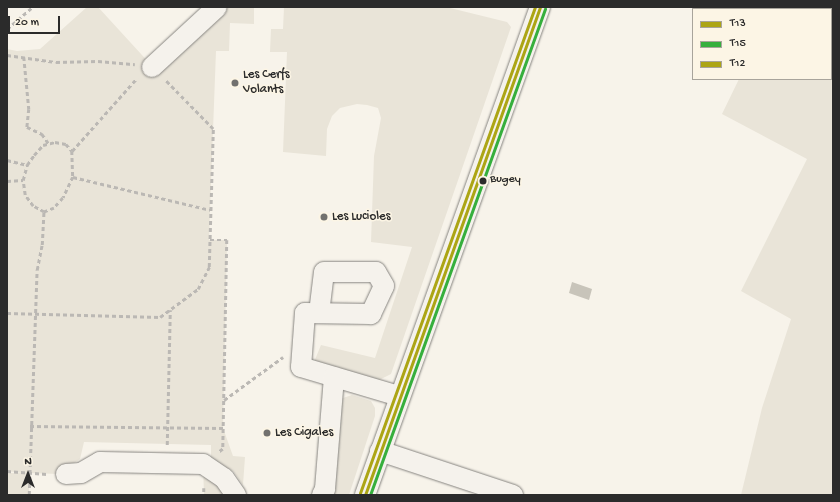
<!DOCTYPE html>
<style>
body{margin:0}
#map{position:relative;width:840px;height:502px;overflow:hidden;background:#f7f3ea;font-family:"Gochi Hand",sans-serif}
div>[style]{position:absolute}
.green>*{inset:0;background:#e9e4d8}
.water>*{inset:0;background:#c8c4ba}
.path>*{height:2.5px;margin-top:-1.25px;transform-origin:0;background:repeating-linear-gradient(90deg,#bbb8b4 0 4px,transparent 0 7px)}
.roads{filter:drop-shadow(0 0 1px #878581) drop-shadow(0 0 1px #878581)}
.minor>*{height:20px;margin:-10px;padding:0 10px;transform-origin:10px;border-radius:10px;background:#f5f2ec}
.bus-1>*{height:3px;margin:-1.5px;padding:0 1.5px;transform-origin:1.5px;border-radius:1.5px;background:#aca515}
.bus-2>*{height:3px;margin:-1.5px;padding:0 1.5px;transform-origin:1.5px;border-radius:1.5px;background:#36af3d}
.bus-3>*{height:3px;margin:-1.5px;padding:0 1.5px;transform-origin:1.5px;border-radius:1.5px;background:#aca515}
.dots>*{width:11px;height:11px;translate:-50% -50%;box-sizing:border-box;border:2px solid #fcf5e5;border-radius:50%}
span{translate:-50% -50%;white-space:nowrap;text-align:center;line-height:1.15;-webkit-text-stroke:3px #fcf5e5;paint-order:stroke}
.bus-label{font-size:12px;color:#2b2b2b}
.left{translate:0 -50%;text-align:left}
.poi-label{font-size:13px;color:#2b2b2b}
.frame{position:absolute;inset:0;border:8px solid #2b2b2b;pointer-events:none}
.legend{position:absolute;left:692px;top:8px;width:140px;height:72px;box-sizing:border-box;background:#fcf5e5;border:1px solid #a8a49b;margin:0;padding:5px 7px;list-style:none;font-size:12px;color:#2b2b2b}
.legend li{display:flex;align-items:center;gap:8px;height:20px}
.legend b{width:20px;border:1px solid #a8a49b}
.north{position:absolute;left:8px;top:454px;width:40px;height:40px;-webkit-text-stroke:3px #fcf5e5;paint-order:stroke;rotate:0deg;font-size:11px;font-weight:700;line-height:16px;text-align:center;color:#2b2b2b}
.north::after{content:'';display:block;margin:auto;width:14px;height:18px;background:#2b2b2b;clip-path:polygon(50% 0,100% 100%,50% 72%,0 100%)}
.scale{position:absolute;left:8px;top:16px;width:52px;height:18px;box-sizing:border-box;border:2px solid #2b2b2b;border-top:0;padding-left:5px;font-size:12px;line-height:14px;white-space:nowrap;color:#2b2b2b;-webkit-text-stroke:3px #fcf5e5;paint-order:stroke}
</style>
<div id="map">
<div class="green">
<i style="clip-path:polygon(87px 7px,98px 7px,152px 66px,217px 7px,254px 7px,254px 24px,230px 23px,229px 51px,216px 51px,210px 210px,209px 240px,227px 240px,223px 428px,233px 456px,245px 457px,243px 485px,233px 471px,211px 459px,211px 445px,84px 442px,80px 459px,58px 474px,29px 473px,29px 495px,7px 495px,7px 473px,22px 473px,7px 471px,7px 49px,17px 51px,40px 49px)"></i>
<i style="clip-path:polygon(284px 7px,446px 7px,507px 22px,511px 27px,391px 374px,379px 380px,314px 362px,321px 345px,375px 358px,412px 247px,371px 242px,374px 156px,381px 118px,378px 108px,367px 105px,357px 104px,340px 108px,332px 116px,327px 129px,326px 156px,283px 152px,287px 52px,270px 52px,271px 29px,283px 29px)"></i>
<i style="clip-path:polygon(773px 7px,833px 7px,833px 495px,741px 495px,762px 408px,791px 319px,741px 291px,807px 159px,722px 114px,739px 79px,831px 79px,831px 9px,772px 9px)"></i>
<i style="clip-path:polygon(352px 395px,371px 401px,375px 408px,375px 416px,349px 495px,322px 495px,340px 399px)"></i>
<i style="clip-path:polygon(203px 464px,236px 495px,204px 495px)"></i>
</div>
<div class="water">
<i style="clip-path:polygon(572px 282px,592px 289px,589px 300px,569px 293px)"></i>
</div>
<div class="path">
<i style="left:7px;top:29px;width:33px;rotate:-41deg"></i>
<i style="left:7px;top:55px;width:49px;rotate:8.1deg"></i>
<i style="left:56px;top:62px;width:42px;rotate:-1.4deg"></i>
<i style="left:98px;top:61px;width:37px;rotate:5deg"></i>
<i style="left:24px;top:57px;width:52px;rotate:84.5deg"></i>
<i style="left:29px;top:109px;width:18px;rotate:96deg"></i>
<i style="left:27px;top:127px;width:17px;rotate:25deg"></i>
<i style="left:42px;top:134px;width:12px;rotate:55deg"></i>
<i style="left:55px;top:142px;width:11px;rotate:10deg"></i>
<i style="left:66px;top:144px;width:9px;rotate:49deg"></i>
<i style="left:72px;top:151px;width:26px;rotate:88deg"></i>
<i style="left:73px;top:177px;width:23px;rotate:115deg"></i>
<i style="left:63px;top:198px;width:13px;rotate:132deg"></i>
<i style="left:54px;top:208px;width:11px;rotate:158deg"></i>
<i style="left:44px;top:212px;width:13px;rotate:-151deg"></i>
<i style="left:33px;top:206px;width:14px;rotate:-126deg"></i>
<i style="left:25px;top:195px;width:15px;rotate:-98deg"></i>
<i style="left:23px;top:180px;width:16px;rotate:-75deg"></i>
<i style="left:27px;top:165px;width:12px;rotate:-55deg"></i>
<i style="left:34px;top:155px;width:13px;rotate:-48deg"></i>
<i style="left:43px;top:145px;width:12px;rotate:-14deg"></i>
<i style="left:72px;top:151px;width:98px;rotate:-48.3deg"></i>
<i style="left:7px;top:160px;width:21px;rotate:14deg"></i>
<i style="left:73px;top:177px;width:141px;rotate:13.5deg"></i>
<i style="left:7px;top:181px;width:16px;rotate:-4deg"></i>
<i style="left:210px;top:240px;width:17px"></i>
<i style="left:227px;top:240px;width:209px;rotate:91.1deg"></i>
<i style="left:223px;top:449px;width:5px;rotate:143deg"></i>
<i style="left:7px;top:313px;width:153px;rotate:1.5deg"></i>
<i style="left:160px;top:317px;width:47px;rotate:-36.4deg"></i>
<i style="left:198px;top:289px;width:25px;rotate:-63deg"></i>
<i style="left:209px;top:267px;width:138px;rotate:-88.3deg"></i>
<i style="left:213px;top:129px;width:69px;rotate:-134.4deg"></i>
<i style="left:224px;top:400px;width:73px;rotate:-36.1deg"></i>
<i style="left:30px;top:426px;width:193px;rotate:0.6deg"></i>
<i style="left:167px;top:445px;width:135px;rotate:-88.7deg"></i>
<i style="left:7px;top:471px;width:40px;rotate:4.3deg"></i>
<i style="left:204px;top:488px;width:7px;rotate:90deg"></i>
<i style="left:29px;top:495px;width:225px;rotate:-88deg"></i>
<i style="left:37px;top:270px;width:25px;rotate:-79deg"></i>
<i style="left:42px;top:245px;width:33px;rotate:-87deg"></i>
</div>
<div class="roads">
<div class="minor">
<i style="left:152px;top:67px;width:88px;rotate:-42.7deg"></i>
<i style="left:319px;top:313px;width:41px;rotate:-83deg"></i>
<i style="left:324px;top:272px;width:52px"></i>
<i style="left:376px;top:272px;width:16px;rotate:60deg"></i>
<i style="left:384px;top:286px;width:31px;rotate:115deg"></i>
<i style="left:371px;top:314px;width:66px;rotate:-179.1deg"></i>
<i style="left:305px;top:313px;width:54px;rotate:94.2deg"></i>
<i style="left:301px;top:367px;width:102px;rotate:16.5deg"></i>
<i style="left:380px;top:451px;width:140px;rotate:18.3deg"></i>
<i style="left:66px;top:474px;width:15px;rotate:-4deg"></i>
<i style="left:81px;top:473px;width:22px;rotate:-30deg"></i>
<i style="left:100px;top:462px;width:103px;rotate:1.1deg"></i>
<i style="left:203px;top:464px;width:25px;rotate:34deg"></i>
<i style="left:224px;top:478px;width:21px;rotate:55deg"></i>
<i style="left:322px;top:495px;width:7px;rotate:-63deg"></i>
<i style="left:325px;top:489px;width:112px;rotate:-85.4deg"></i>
<i style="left:365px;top:495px;width:518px;rotate:-70.27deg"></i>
</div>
</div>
<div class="bus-1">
<i style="left:365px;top:495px;width:518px;rotate:-70.27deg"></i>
</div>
<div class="bus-2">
<i style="left:370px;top:495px;width:517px;rotate:-70.2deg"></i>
</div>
<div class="bus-3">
<i style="left:360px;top:493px;width:517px;rotate:-70.2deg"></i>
</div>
<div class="dots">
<i style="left:235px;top:83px;background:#72716e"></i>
<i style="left:483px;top:181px;background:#2b2b2b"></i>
<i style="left:324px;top:217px;background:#72716e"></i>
<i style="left:267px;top:433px;background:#72716e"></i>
</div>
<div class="bus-label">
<span class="left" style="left:490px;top:181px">Bugey</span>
</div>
<div class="poi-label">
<span class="left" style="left:243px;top:83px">Les Cerfs<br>Volants</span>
<span class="left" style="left:332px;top:217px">Les Lucioles</span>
<span class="left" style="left:275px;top:433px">Les Cigales</span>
</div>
<div class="frame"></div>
<ul class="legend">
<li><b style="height:5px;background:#aca515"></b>T13</li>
<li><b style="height:5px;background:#36af3d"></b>T15</li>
<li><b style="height:5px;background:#aca515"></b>T12</li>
</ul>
<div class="north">N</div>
<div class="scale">20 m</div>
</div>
